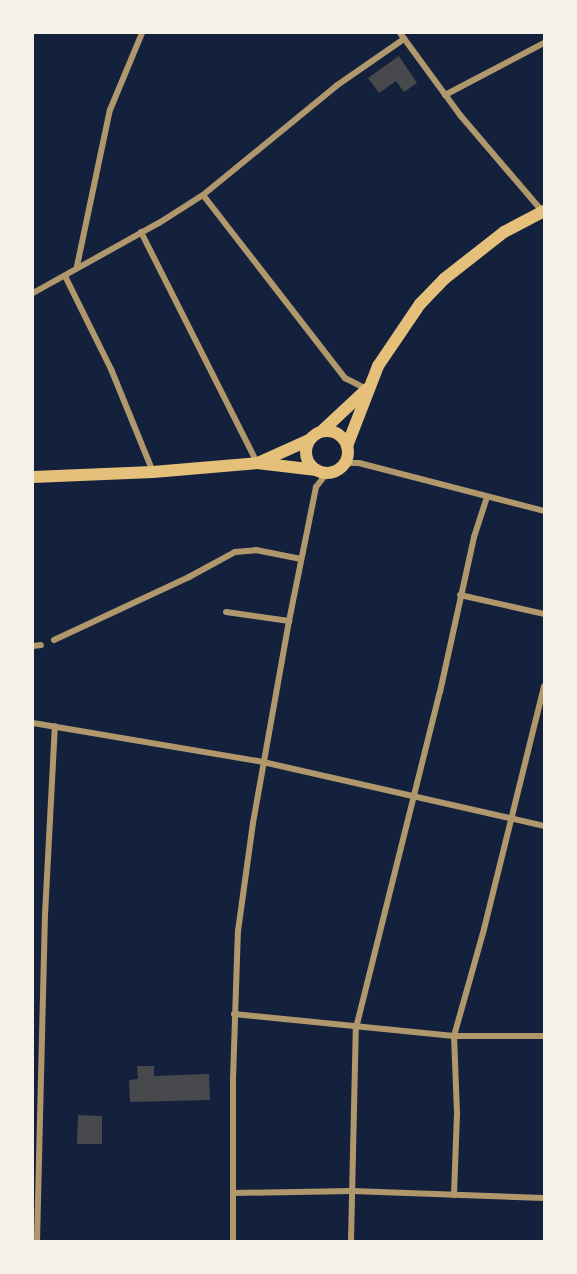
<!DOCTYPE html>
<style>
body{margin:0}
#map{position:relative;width:577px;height:1274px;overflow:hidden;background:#14213d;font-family:"Source Serif 4",serif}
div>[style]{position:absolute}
.building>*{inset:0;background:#48494c}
.minor>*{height:6px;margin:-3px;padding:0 3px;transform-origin:3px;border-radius:3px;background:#b1986c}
.secondary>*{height:12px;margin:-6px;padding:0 6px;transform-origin:6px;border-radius:6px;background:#e5c07b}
.secondary>.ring{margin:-6px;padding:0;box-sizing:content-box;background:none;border:12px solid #e5c07b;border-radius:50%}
span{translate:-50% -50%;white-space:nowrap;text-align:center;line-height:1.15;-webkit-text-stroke:6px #f6f1e7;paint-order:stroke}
.frame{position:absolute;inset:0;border:34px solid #f6f1e7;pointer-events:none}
</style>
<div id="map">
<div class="building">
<i style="clip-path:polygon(399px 56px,417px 83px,404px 92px,396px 81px,379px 93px,368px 78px)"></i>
<i style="clip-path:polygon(137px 1066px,154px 1066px,154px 1076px,209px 1074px,210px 1100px,130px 1102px,129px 1080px,138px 1079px)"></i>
<i style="clip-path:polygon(78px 1115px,102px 1116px,102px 1144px,77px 1144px)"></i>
</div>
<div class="minor">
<i style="left:400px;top:33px;width:102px;rotate:53.8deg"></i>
<i style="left:460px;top:115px;width:126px;rotate:49.5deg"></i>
<i style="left:445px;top:95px;width:112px;rotate:-27.7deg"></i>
<i style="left:203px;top:195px;width:232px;rotate:52.2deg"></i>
<i style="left:345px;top:378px;width:25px;rotate:27deg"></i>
<i style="left:141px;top:232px;width:258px;rotate:63.3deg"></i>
<i style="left:77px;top:266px;width:159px;rotate:-78.1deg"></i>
<i style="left:110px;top:110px;width:83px;rotate:-67.4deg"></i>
<i style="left:65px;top:276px;width:104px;rotate:63.7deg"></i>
<i style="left:111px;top:369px;width:111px;rotate:67.8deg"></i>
<i style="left:33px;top:293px;width:144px;rotate:-29.1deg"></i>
<i style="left:159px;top:223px;width:52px;rotate:-32.5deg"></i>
<i style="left:203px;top:195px;width:172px;rotate:-39.3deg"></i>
<i style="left:336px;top:86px;width:83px;rotate:-34.7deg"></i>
<i style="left:344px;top:463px;width:15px"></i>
<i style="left:359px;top:463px;width:191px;rotate:14.5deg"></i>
<i style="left:460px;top:595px;width:86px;rotate:12.7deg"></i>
<i style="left:226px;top:612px;width:64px;rotate:8.1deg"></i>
<i style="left:54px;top:640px;width:149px;rotate:-25deg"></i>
<i style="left:189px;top:577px;width:52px;rotate:-28.5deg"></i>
<i style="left:235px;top:552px;width:21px;rotate:-5deg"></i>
<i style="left:256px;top:550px;width:46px;rotate:11.3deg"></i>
<i style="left:33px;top:646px;width:8px;rotate:-7deg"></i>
<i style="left:33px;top:723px;width:233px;rotate:9.6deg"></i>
<i style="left:263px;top:762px;width:288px;rotate:12.8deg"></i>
<i style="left:234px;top:1014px;width:221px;rotate:5.7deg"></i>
<i style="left:454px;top:1036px;width:90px"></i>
<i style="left:233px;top:1193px;width:119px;rotate:-1deg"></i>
<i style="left:352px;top:1191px;width:192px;rotate:2.1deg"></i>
<i style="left:454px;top:1195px;width:82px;rotate:-87.9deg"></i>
<i style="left:457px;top:1113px;width:77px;rotate:-92.2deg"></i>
<i style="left:454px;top:1036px;width:111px;rotate:-74.3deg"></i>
<i style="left:484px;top:929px;width:250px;rotate:-76.1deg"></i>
<i style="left:37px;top:1241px;width:326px;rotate:-88.6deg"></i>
<i style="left:45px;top:915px;width:189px;rotate:-87deg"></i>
<i style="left:233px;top:1241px;width:162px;rotate:-90deg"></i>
<i style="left:233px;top:1079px;width:148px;rotate:-88.1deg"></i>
<i style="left:238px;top:931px;width:109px;rotate:-82.1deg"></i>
<i style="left:253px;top:823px;width:205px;rotate:-79.9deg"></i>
<i style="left:289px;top:621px;width:137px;rotate:-78.6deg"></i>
<i style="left:316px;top:487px;width:18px;rotate:-52deg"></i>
<i style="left:351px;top:1241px;width:213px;rotate:-88.7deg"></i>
<i style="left:356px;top:1028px;width:346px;rotate:-76deg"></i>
<i style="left:440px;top:692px;width:159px;rotate:-77.6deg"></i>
<i style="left:474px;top:537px;width:42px;rotate:-72deg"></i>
</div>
<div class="secondary">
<i style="left:322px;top:431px;width:62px;rotate:-43deg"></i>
<i class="ring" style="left:306px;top:431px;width:30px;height:30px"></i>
<i style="left:347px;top:446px;width:86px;rotate:-68.8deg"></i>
<i style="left:378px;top:366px;width:75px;rotate:-55.9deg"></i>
<i style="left:420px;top:304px;width:35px;rotate:-46deg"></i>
<i style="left:444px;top:279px;width:76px;rotate:-38.1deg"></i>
<i style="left:504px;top:232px;width:45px;rotate:-27.7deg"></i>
<i style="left:258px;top:463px;width:56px;rotate:-24.3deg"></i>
<i style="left:33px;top:477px;width:120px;rotate:-2.4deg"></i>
<i style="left:153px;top:472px;width:104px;rotate:-4.9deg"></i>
<i style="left:257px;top:463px;width:60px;rotate:6.7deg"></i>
</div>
<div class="frame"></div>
</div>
